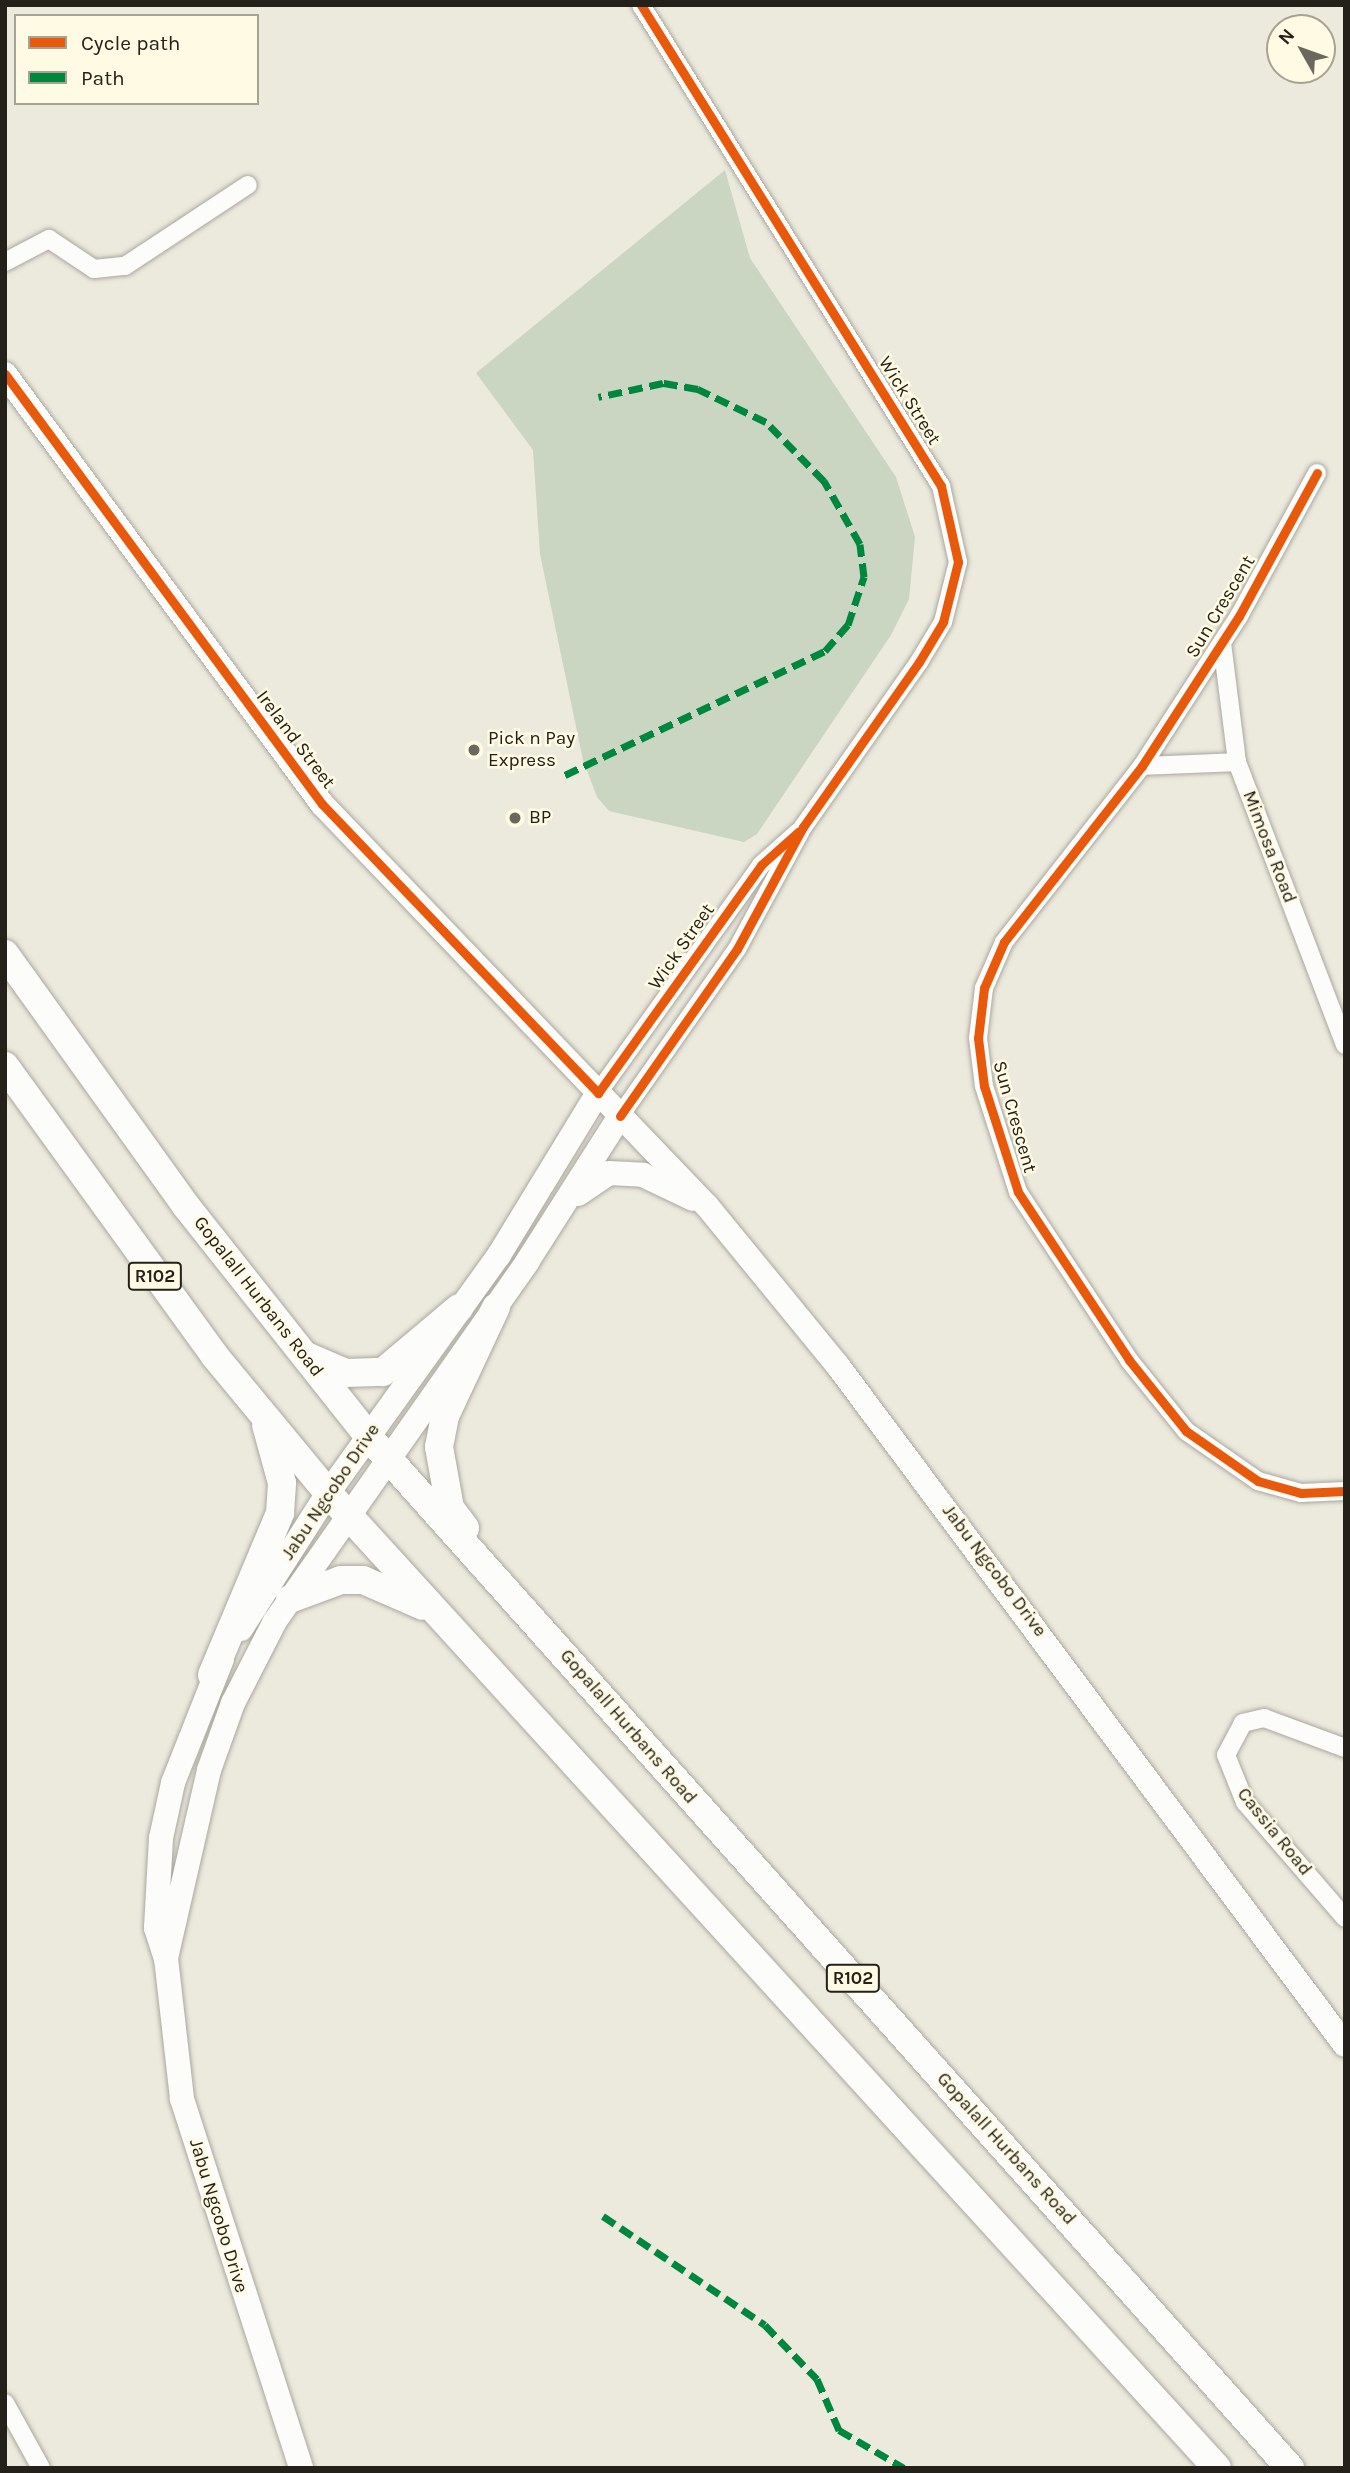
<!DOCTYPE html>
<style>
body{margin:0}
#map{position:relative;width:1350px;height:2473px;overflow:hidden;background:#ece9dd;font-family:Karla,sans-serif}
div>[style]{position:absolute}
.green>*{inset:0;background:#cad5c2}
.roads{filter:drop-shadow(0 0 2px #aaa89f) drop-shadow(0 0 2px #aaa89f)}
.street>*{height:18px;margin:-9px;padding:0 9px;transform-origin:9px;border-radius:9px;background:#fcfcfa}
.secondary>*{height:24px;margin:-12px;padding:0 12px;transform-origin:12px;border-radius:12px;background:#fcfcfa}
.primary>*{height:28px;margin:-14px;padding:0 14px;transform-origin:14px;border-radius:14px;background:#fcfcfa}
.quiet>*{height:7px;margin-top:-3.5px;transform-origin:0;background:repeating-linear-gradient(90deg,#00873e 0 14px,transparent 0 21px)}
.cycleway>*{height:9px;margin:-4.5px;padding:0 4.5px;transform-origin:4.5px;border-radius:4.5px;background:#e8590c}
.dots>*{width:19px;height:19px;translate:-50% -50%;box-sizing:border-box;border:4px solid #fffae4;border-radius:50%}
span{translate:-50% -50%;white-space:nowrap;text-align:center;line-height:1.15;-webkit-text-stroke:5px #fffae4;paint-order:stroke}
.shield-label span{padding:2px 5px;background:#fffae4;border:2px solid;border-radius:5px;-webkit-text-stroke-width:0}
.shield-label{font-size:18px;color:#232119;font-weight:700}
.street-label{font-size:19px;color:#232119}
.poi-label{font-size:19px;color:#232119}
.left{translate:0 -50%;text-align:left}
.frame{position:absolute;inset:0;border:7px solid #232119;pointer-events:none}
.legend{position:absolute;left:14px;top:14px;width:245px;height:91px;box-sizing:border-box;background:#fffae4;border:2px solid #a7a393;margin:0;padding:9px 12px;list-style:none;font-size:21px;color:#232119}
.legend li{display:flex;align-items:center;gap:14px;height:35px}
.legend b{width:35px;border:2px solid #a7a393}
.north{position:absolute;left:1266px;top:14px;width:70px;height:70px;box-sizing:border-box;background:#fffae4;border:2px solid #a7a393;border-radius:50%;rotate:310deg;font-size:19px;font-weight:700;line-height:28px;text-align:center;color:#232119}
.north::after{content:'';display:block;margin:auto;width:24px;height:32px;background:#69675e;clip-path:polygon(50% 0,100% 100%,50% 72%,0 100%)}
</style>
<div id="map">
<div class="green">
<i style="clip-path:polygon(725px 170px,750px 258px,896px 477px,915px 537px,909px 599px,891px 635px,757px 834px,744px 842px,609px 811px,597px 797px,583px 760px,540px 554px,533px 450px,476px 373px)"></i>
</div>
<div class="roads">
<div class="street">
<i style="left:5px;top:262px;width:50px;rotate:-27.6deg"></i>
<i style="left:49px;top:239px;width:54px;rotate:33.7deg"></i>
<i style="left:94px;top:269px;width:31px;rotate:-6deg"></i>
<i style="left:125px;top:266px;width:147px;rotate:-33.4deg"></i>
<i style="left:1317px;top:473px;width:163px;rotate:118.6deg"></i>
<i style="left:1239px;top:616px;width:179px;rotate:122.9deg"></i>
<i style="left:1142px;top:766px;width:224px;rotate:128.1deg"></i>
<i style="left:1004px;top:942px;width:50px;rotate:113.5deg"></i>
<i style="left:984px;top:988px;width:50px;rotate:96.8deg"></i>
<i style="left:978px;top:1038px;width:48px;rotate:82.9deg"></i>
<i style="left:984px;top:1086px;width:111px;rotate:72.2deg"></i>
<i style="left:1018px;top:1192px;width:201px;rotate:56.5deg"></i>
<i style="left:1129px;top:1360px;width:91px;rotate:51.2deg"></i>
<i style="left:1186px;top:1431px;width:88px;rotate:34.8deg"></i>
<i style="left:1258px;top:1481px;width:45px;rotate:15.6deg"></i>
<i style="left:1301px;top:1493px;width:44px;rotate:-2.6deg"></i>
<i style="left:1222px;top:643px;width:120px;rotate:82.8deg"></i>
<i style="left:1237px;top:762px;width:303px;rotate:69.1deg"></i>
<i style="left:1142px;top:766px;width:95px;rotate:-2.4deg"></i>
<i style="left:598px;top:1093px;width:280px;rotate:-54.4deg"></i>
<i style="left:761px;top:865px;width:50px;rotate:-41.7deg"></i>
<i style="left:620px;top:1116px;width:204px;rotate:-55deg"></i>
<i style="left:737px;top:949px;width:139px;rotate:-61.6deg"></i>
<i style="left:803px;top:827px;width:202px;rotate:-54.9deg"></i>
<i style="left:919px;top:662px;width:47px;rotate:-59deg"></i>
<i style="left:943px;top:622px;width:62px;rotate:-76deg"></i>
<i style="left:958px;top:562px;width:78px;rotate:-102.6deg"></i>
<i style="left:941px;top:486px;width:567px;rotate:-121.95deg"></i>
<i style="left:1345px;top:1748px;width:86px;rotate:-159.7deg"></i>
<i style="left:1264px;top:1718px;width:22px;rotate:167deg"></i>
<i style="left:1243px;top:1723px;width:36px;rotate:118deg"></i>
<i style="left:1226px;top:1755px;width:51px;rotate:68deg"></i>
<i style="left:1245px;top:1802px;width:153px;rotate:49.2deg"></i>
<i style="left:5px;top:2403px;width:74px;rotate:61deg"></i>
</div>
<div class="secondary">
<i style="left:5px;top:374px;width:534px;rotate:53.6deg"></i>
<i style="left:322px;top:804px;width:557px;rotate:46.24deg"></i>
<i style="left:707px;top:1206px;width:207px;rotate:50.7deg"></i>
<i style="left:838px;top:1366px;width:847px;rotate:53.25deg"></i>
<i style="left:578px;top:1194px;width:37px;rotate:-34deg"></i>
<i style="left:609px;top:1173px;width:34px;rotate:3deg"></i>
<i style="left:643px;top:1175px;width:55px;rotate:25.6deg"></i>
<i style="left:241px;top:1629px;width:161px;rotate:-57.4deg"></i>
<i style="left:328px;top:1493px;width:293px;rotate:-54.3deg"></i>
<i style="left:499px;top:1255px;width:190px;rotate:-58.6deg"></i>
<i style="left:222px;top:1659px;width:133px;rotate:111.6deg"></i>
<i style="left:173px;top:1783px;width:56px;rotate:102.3deg"></i>
<i style="left:161px;top:1838px;width:90px;rotate:93.2deg"></i>
<i style="left:156px;top:1928px;width:32px;rotate:72deg"></i>
<i style="left:166px;top:1958px;width:142px;rotate:83.5deg"></i>
<i style="left:182px;top:2099px;width:388px;rotate:72.1deg"></i>
<i style="left:166px;top:1958px;width:193px;rotate:-77.1deg"></i>
<i style="left:209px;top:1770px;width:71px;rotate:-70.3deg"></i>
<i style="left:233px;top:1703px;width:92px;rotate:-62.9deg"></i>
<i style="left:275px;top:1621px;width:439px;rotate:-54.9deg"></i>
<i style="left:527px;top:1262px;width:173px;rotate:-57.5deg"></i>
</div>
<div class="primary">
<i style="left:5px;top:954px;width:310px;rotate:54.3deg"></i>
<i style="left:186px;top:1206px;width:293px;rotate:51.6deg"></i>
<i style="left:368px;top:1436px;width:1384px;rotate:48.22deg"></i>
<i style="left:5px;top:1066px;width:357px;rotate:54.1deg"></i>
<i style="left:214px;top:1355px;width:179px;rotate:50.4deg"></i>
<i style="left:328px;top:1493px;width:1319px;rotate:47.64deg"></i>
<i style="left:306px;top:1356px;width:43px;rotate:23deg"></i>
<i style="left:346px;top:1373px;width:37px;rotate:-2deg"></i>
<i style="left:383px;top:1372px;width:99px;rotate:-40.1deg"></i>
<i style="left:465px;top:1528px;width:25px;rotate:-127deg"></i>
<i style="left:450px;top:1508px;width:62px;rotate:-100.2deg"></i>
<i style="left:439px;top:1447px;width:32px;rotate:-79deg"></i>
<i style="left:445px;top:1416px;width:120px;rotate:-64.9deg"></i>
<i style="left:290px;top:1599px;width:54px;rotate:-20.4deg"></i>
<i style="left:341px;top:1580px;width:22px"></i>
<i style="left:363px;top:1580px;width:65px;rotate:23.4deg"></i>
<i style="left:212px;top:1675px;width:176px;rotate:-67.2deg"></i>
<i style="left:280px;top:1513px;width:30px;rotate:-86deg"></i>
<i style="left:282px;top:1483px;width:60px;rotate:-105.4deg"></i>
</div>
</div>
<div class="quiet">
<i style="left:565px;top:775px;width:288px;rotate:-25.5deg"></i>
<i style="left:825px;top:651px;width:35px;rotate:-49deg"></i>
<i style="left:848px;top:625px;width:51px;rotate:-71.6deg"></i>
<i style="left:864px;top:577px;width:33px;rotate:-97deg"></i>
<i style="left:860px;top:544px;width:73px;rotate:-119.7deg"></i>
<i style="left:824px;top:481px;width:83px;rotate:-134.5deg"></i>
<i style="left:766px;top:422px;width:76px;rotate:-154.1deg"></i>
<i style="left:698px;top:389px;width:36px;rotate:-170deg"></i>
<i style="left:663px;top:383px;width:66px;rotate:167.8deg"></i>
<i style="left:603px;top:2216px;width:195px;rotate:33.9deg"></i>
<i style="left:765px;top:2325px;width:75px;rotate:46.1deg"></i>
<i style="left:817px;top:2379px;width:56px;rotate:66.7deg"></i>
<i style="left:839px;top:2430px;width:75px;rotate:30.3deg"></i>
</div>
<div class="cycleway">
<i style="left:5px;top:374px;width:534px;rotate:53.6deg"></i>
<i style="left:322px;top:804px;width:400px;rotate:46.3deg"></i>
<i style="left:598px;top:1093px;width:280px;rotate:-54.4deg"></i>
<i style="left:761px;top:865px;width:50px;rotate:-41.7deg"></i>
<i style="left:1317px;top:473px;width:163px;rotate:118.6deg"></i>
<i style="left:1239px;top:616px;width:179px;rotate:122.9deg"></i>
<i style="left:1142px;top:766px;width:224px;rotate:128.1deg"></i>
<i style="left:1004px;top:942px;width:50px;rotate:113.5deg"></i>
<i style="left:984px;top:988px;width:50px;rotate:96.8deg"></i>
<i style="left:978px;top:1038px;width:48px;rotate:82.9deg"></i>
<i style="left:984px;top:1086px;width:111px;rotate:72.2deg"></i>
<i style="left:1018px;top:1192px;width:201px;rotate:56.5deg"></i>
<i style="left:1129px;top:1360px;width:91px;rotate:51.2deg"></i>
<i style="left:1186px;top:1431px;width:88px;rotate:34.8deg"></i>
<i style="left:1258px;top:1481px;width:45px;rotate:15.6deg"></i>
<i style="left:1301px;top:1493px;width:44px;rotate:-2.6deg"></i>
<i style="left:620px;top:1116px;width:204px;rotate:-55deg"></i>
<i style="left:737px;top:949px;width:139px;rotate:-61.6deg"></i>
<i style="left:803px;top:827px;width:202px;rotate:-54.9deg"></i>
<i style="left:919px;top:662px;width:47px;rotate:-59deg"></i>
<i style="left:943px;top:622px;width:62px;rotate:-76deg"></i>
<i style="left:958px;top:562px;width:78px;rotate:-102.6deg"></i>
<i style="left:941px;top:486px;width:567px;rotate:-121.95deg"></i>
</div>
<div class="dots">
<i style="left:474px;top:750px;background:#69675e"></i>
<i style="left:515px;top:818px;background:#69675e"></i>
</div>
<div class="shield-label">
<span style="left:155px;top:1276px">R102</span>
<span style="left:853px;top:1978px">R102</span>
</div>
<div class="street-label">
<span style="left:909px;top:401px;rotate:58deg">Wick Street</span>
<span style="left:1221px;top:607px;rotate:-59deg">Sun Crescent</span>
<span style="left:295px;top:740px;rotate:53deg">Ireland Street</span>
<span style="left:1269px;top:847px;rotate:69deg">Mimosa Road</span>
<span style="left:682px;top:947px;rotate:-55deg">Wick Street</span>
<span style="left:1014px;top:1117px;rotate:74deg">Sun Crescent</span>
<span style="left:258px;top:1297px;rotate:52deg">Gopalall Hurbans Road</span>
<span style="left:331px;top:1492px;rotate:-56deg">Jabu Ngcobo Drive</span>
<span style="left:994px;top:1571px;rotate:53deg">Jabu Ngcobo Drive</span>
<span style="left:628px;top:1727px;rotate:49deg">Gopalall Hurbans Road</span>
<span style="left:1274px;top:1832px;rotate:51deg">Cassia Road</span>
<span style="left:1006px;top:2149px;rotate:48deg">Gopalall Hurbans Road</span>
<span style="left:218px;top:2216px;rotate:73deg">Jabu Ngcobo Drive</span>
</div>
<div class="poi-label">
<span class="left" style="left:488px;top:750px">Pick n Pay<br>Express</span>
<span class="left" style="left:529px;top:818px">BP</span>
</div>
<div class="frame"></div>
<ul class="legend">
<li><b style="height:9px;background:#e8590c"></b>Cycle path</li>
<li><b style="height:9px;background:#00873e"></b>Path</li>
</ul>
<div class="north">N</div>
</div>
